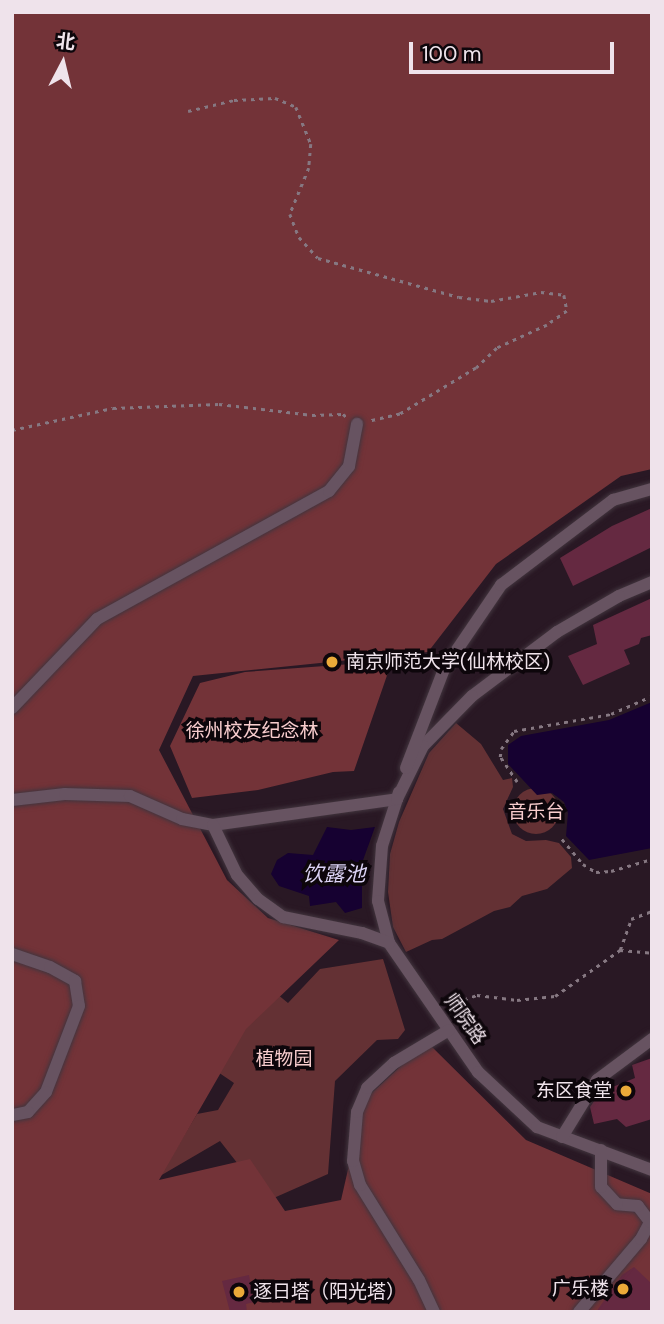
<!DOCTYPE html>
<meta charset="utf-8">
<style>
body{margin:0}
#map{position:relative;width:664px;height:1324px;overflow:hidden;background:#291824;font-family:"DM Sans","Noto Sans SC",sans-serif}
div>[style]{position:absolute}
.green>*{inset:0;background:#643134}
.round{border-radius:50%}
.forest>*{inset:0;background:#733338}
.water>*{inset:0;background:#160131}
.building>*{inset:0;background:#652941}
.path>*{height:2.5px;margin-top:-1.25px;transform-origin:0;background:repeating-linear-gradient(90deg,#867882 0 3.5px,transparent 0 8.5px)}
.roads{filter:drop-shadow(0 0 2px #42353e) drop-shadow(0 0 2px #42353e)}
.minor>*{height:12px;margin:-6px;padding:0 6px;transform-origin:6px;border-radius:6px;background:#675361}
.dots>*{width:19px;height:19px;translate:-50% -50%;box-sizing:border-box;border:4px solid #0d060b;border-radius:50%}
span{translate:-50% -50%;white-space:nowrap;text-align:center;line-height:1.15;-webkit-text-stroke:7px #0d060b;paint-order:stroke}
.poi-label{font-size:19px;color:#efe3eb}
.left{translate:0 -50%;text-align:left}
.right{translate:-100% -50%;text-align:right}
.park-label{font-size:19px;color:#f8cdce}
.street-label{font-size:19px;color:#efe3eb}
.water-label{font-size:21px;color:#dcd3f5;font-style:italic}
.frame{position:absolute;inset:0;border:14px solid #efe3eb;pointer-events:none}
.north{position:absolute;left:28px;top:28px;width:70px;height:70px;-webkit-text-stroke:5px #0d060b;paint-order:stroke;rotate:7deg;font-size:19px;font-weight:700;line-height:28px;text-align:center;color:#efe3eb}
.north::after{content:'';display:block;margin:auto;width:24px;height:32px;background:#efe3eb;clip-path:polygon(50% 0,100% 100%,50% 72%,0 100%)}
.scale{position:absolute;left:409px;top:42px;width:205px;height:32px;box-sizing:border-box;border:4px solid #efe3eb;border-top:0;padding-left:9px;font-size:21px;line-height:24px;white-space:nowrap;color:#efe3eb;-webkit-text-stroke:5px #0d060b;paint-order:stroke}
</style>
<div id="map">
<div class="green">
<i style="clip-path:polygon(456px 723px,481px 744px,503px 780px,512px 778px,513px 787px,503px 809px,512px 834px,526px 841px,546px 840px,559px 843px,571px 857px,572px 868px,547px 889px,522px 896px,510px 907px,494px 911px,442px 939px,432px 940px,406px 952px,393px 927px,388px 892px,390px 854px,399px 822px,429px 753px)"></i>
<i class="round" style="left:513px;top:788px;width:46px;height:46px"></i>
<i style="clip-path:polygon(383px 959px,405px 1030px,398px 1039px,377px 1040px,335px 1081px,328px 1174px,267px 1201px,220px 1141px,160px 1176px,197px 1114px,218px 1110px,234px 1083px,212px 1068px,266px 985px,288px 1003px,320px 969px)"></i>
</div>
<div class="forest">
<i style="clip-path:polygon(12px 12px,652px 12px,652px 469px,621px 476px,496px 564px,428px 652px,193px 676px,159px 750px,227px 880px,268px 918px,339px 940px,246px 1029px,159px 1180px,250px 1159px,285px 1211px,341px 1200px,364px 1100px,427px 1042px,526px 1140px,652px 1194px,652px 1287px,601px 1312px,12px 1312px)"></i>
<i style="clip-path:polygon(392px 661px,354px 771px,333px 772px,258px 790px,192px 798px,170px 746px,200px 683px,245px 672px)"></i>
</div>
<div class="water">
<i style="clip-path:polygon(652px 702px,652px 848px,589px 860px,566px 836px,568px 813px,564px 802px,552px 793px,537px 795px,508px 764px,508px 745px,521px 736px,609px 720px)"></i>
<i style="clip-path:polygon(327px 827px,351px 830px,375px 827px,362px 863px,362px 908px,345px 913px,336px 902px,310px 906px,309px 896px,279px 886px,271px 874px,277px 860px,288px 853px,313px 855px)"></i>
</div>
<div class="building">
<i style="clip-path:polygon(652px 508px,652px 547px,573px 586px,560px 558px,612px 526px)"></i>
<i style="clip-path:polygon(652px 598px,652px 635px,641px 638px,639px 644px,624px 650px,630px 664px,583px 685px,568px 656px,597px 644px,593px 625px)"></i>
<i style="clip-path:polygon(652px 1058px,652px 1119px,626px 1127px,617px 1119px,594px 1124px,590px 1107px,600px 1092px,635px 1078px,632px 1065px)"></i>
<i style="clip-path:polygon(634px 1267px,652px 1284px,652px 1312px,596px 1312px,622px 1275px)"></i>
<i style="clip-path:polygon(249px 1275px,254px 1302px,246px 1304px,247px 1312px,230px 1312px,222px 1281px)"></i>
</div>
<div class="path">
<i style="left:188px;top:111px;width:47px;rotate:-13.4deg"></i>
<i style="left:234px;top:100px;width:41px;rotate:-2.8deg"></i>
<i style="left:275px;top:98px;width:23px;rotate:23deg"></i>
<i style="left:296px;top:107px;width:40px;rotate:68deg"></i>
<i style="left:311px;top:144px;width:24px;rotate:95deg"></i>
<i style="left:309px;top:168px;width:50px;rotate:112.4deg"></i>
<i style="left:290px;top:214px;width:25px;rotate:69deg"></i>
<i style="left:299px;top:237px;width:28px;rotate:48deg"></i>
<i style="left:318px;top:258px;width:146px;rotate:15.5deg"></i>
<i style="left:459px;top:297px;width:32px;rotate:7deg"></i>
<i style="left:491px;top:301px;width:51px;rotate:-10.2deg"></i>
<i style="left:541px;top:292px;width:23px;rotate:7deg"></i>
<i style="left:564px;top:295px;width:16px;rotate:79deg"></i>
<i style="left:567px;top:311px;width:24px;rotate:145deg"></i>
<i style="left:547px;top:325px;width:55px;rotate:155.3deg"></i>
<i style="left:497px;top:348px;width:29px;rotate:136deg"></i>
<i style="left:476px;top:368px;width:89px;rotate:148.8deg"></i>
<i style="left:400px;top:414px;width:31px;rotate:167deg"></i>
<i style="left:12px;top:430px;width:103px;rotate:-12.3deg"></i>
<i style="left:113px;top:408px;width:106px;rotate:-2.2deg"></i>
<i style="left:219px;top:404px;width:94px;rotate:6.7deg"></i>
<i style="left:312px;top:415px;width:31px;rotate:-2deg"></i>
<i style="left:343px;top:414px;width:6px;rotate:39deg"></i>
<i style="left:517px;top:782px;width:30px;rotate:-124deg"></i>
<i style="left:500px;top:757px;width:8px;rotate:-83deg"></i>
<i style="left:501px;top:749px;width:22px;rotate:-54deg"></i>
<i style="left:514px;top:731px;width:98px;rotate:-9.9deg"></i>
<i style="left:611px;top:714px;width:45px;rotate:-23.7deg"></i>
<i style="left:562px;top:839px;width:33px;rotate:50deg"></i>
<i style="left:583px;top:864px;width:15px;rotate:32deg"></i>
<i style="left:596px;top:872px;width:15px;rotate:-4deg"></i>
<i style="left:611px;top:871px;width:43px;rotate:-16.3deg"></i>
<i style="left:620px;top:950px;width:32px;rotate:5deg"></i>
<i style="left:448px;top:1005px;width:31px;rotate:-19deg"></i>
<i style="left:477px;top:995px;width:40px;rotate:7.1deg"></i>
<i style="left:517px;top:1000px;width:38px;rotate:-6deg"></i>
<i style="left:555px;top:996px;width:80px;rotate:-35.3deg"></i>
<i style="left:620px;top:950px;width:33px;rotate:-70deg"></i>
<i style="left:631px;top:919px;width:22px;rotate:-21deg"></i>
</div>
<div class="roads">
<div class="minor">
<i style="left:652px;top:582px;width:36px;rotate:157deg"></i>
<i style="left:619px;top:596px;width:72px;rotate:149.9deg"></i>
<i style="left:557px;top:632px;width:106px;rotate:143deg"></i>
<i style="left:472px;top:696px;width:70px;rotate:134.4deg"></i>
<i style="left:423px;top:746px;width:59px;rotate:116.1deg"></i>
<i style="left:397px;top:799px;width:49px;rotate:107.7deg"></i>
<i style="left:382px;top:846px;width:55px;rotate:94.2deg"></i>
<i style="left:378px;top:901px;width:43px;rotate:75.3deg"></i>
<i style="left:389px;top:943px;width:157px;rotate:55.4deg"></i>
<i style="left:478px;top:1072px;width:81px;rotate:43deg"></i>
<i style="left:537px;top:1127px;width:123px;rotate:20.5deg"></i>
<i style="left:12px;top:708px;width:123px;rotate:-46.3deg"></i>
<i style="left:97px;top:619px;width:265px;rotate:-28.9deg"></i>
<i style="left:329px;top:491px;width:32px;rotate:-51deg"></i>
<i style="left:349px;top:466px;width:43px;rotate:-79.2deg"></i>
<i style="left:406px;top:768px;width:106px;rotate:-69deg"></i>
<i style="left:444px;top:669px;width:102px;rotate:-55.8deg"></i>
<i style="left:501px;top:585px;width:141px;rotate:-37.2deg"></i>
<i style="left:613px;top:500px;width:41px;rotate:-15.8deg"></i>
<i style="left:12px;top:800px;width:53px;rotate:-6.5deg"></i>
<i style="left:65px;top:794px;width:65px;rotate:1.8deg"></i>
<i style="left:130px;top:796px;width:57px;rotate:23.9deg"></i>
<i style="left:182px;top:819px;width:32px;rotate:11deg"></i>
<i style="left:213px;top:825px;width:186px;rotate:-8deg"></i>
<i style="left:397px;top:799px;width:7px;rotate:-74deg"></i>
<i style="left:213px;top:825px;width:55px;rotate:64.4deg"></i>
<i style="left:237px;top:875px;width:32px;rotate:49deg"></i>
<i style="left:258px;top:899px;width:31px;rotate:36deg"></i>
<i style="left:283px;top:917px;width:81px;rotate:11.4deg"></i>
<i style="left:362px;top:933px;width:29px;rotate:20deg"></i>
<i style="left:12px;top:954px;width:40px;rotate:18.9deg"></i>
<i style="left:50px;top:967px;width:29px;rotate:29deg"></i>
<i style="left:75px;top:981px;width:25px;rotate:81deg"></i>
<i style="left:79px;top:1006px;width:92px;rotate:111deg"></i>
<i style="left:46px;top:1092px;width:27px;rotate:132deg"></i>
<i style="left:28px;top:1112px;width:16px;rotate:169deg"></i>
<i style="left:562px;top:1137px;width:67px;rotate:-58.4deg"></i>
<i style="left:597px;top:1080px;width:69px;rotate:-36.7deg"></i>
<i style="left:434px;top:1312px;width:35px;rotate:-115deg"></i>
<i style="left:419px;top:1280px;width:112px;rotate:-121.8deg"></i>
<i style="left:360px;top:1185px;width:25px;rotate:-106deg"></i>
<i style="left:353px;top:1161px;width:49px;rotate:-85.3deg"></i>
<i style="left:357px;top:1112px;width:26px;rotate:-67deg"></i>
<i style="left:367px;top:1088px;width:37px;rotate:-43deg"></i>
<i style="left:394px;top:1063px;width:64px;rotate:-31deg"></i>
<i style="left:579px;top:1312px;width:96px;rotate:-49.7deg"></i>
<i style="left:641px;top:1239px;width:19px;rotate:-62deg"></i>
<i style="left:650px;top:1222px;width:20px;rotate:-127deg"></i>
<i style="left:638px;top:1206px;width:21px;rotate:-175deg"></i>
<i style="left:617px;top:1204px;width:23px;rotate:-133deg"></i>
<i style="left:601px;top:1187px;width:37px;rotate:-90deg"></i>
</div>
</div>
<div class="dots">
<i style="left:332px;top:662px;background:#ebaa39"></i>
<i style="left:626px;top:1091px;background:#ebaa39"></i>
<i style="left:623px;top:1289px;background:#ebaa39"></i>
<i style="left:239px;top:1292px;background:#ebaa39"></i>
</div>
<div class="poi-label">
<span class="left" style="left:346px;top:662px">南京师范大学(仙林校区)</span>
<span class="right" style="left:612px;top:1091px">东区食堂</span>
<span class="right" style="left:609px;top:1289px">广乐楼</span>
<span class="left" style="left:253px;top:1292px">逐日塔（阳光塔）</span>
</div>
<div class="park-label">
<span style="left:252px;top:731px">徐州校友纪念林</span>
<span style="left:536px;top:812px">音乐台</span>
<span style="left:284px;top:1059px">植物园</span>
</div>
<div class="street-label">
<span style="left:465px;top:1019px;rotate:55deg">师院路</span>
</div>
<div class="water-label">
<span style="left:334px;top:874px">饮露池</span>
</div>
<div class="frame"></div>
<div class="north">北</div>
<div class="scale">100 m</div>
</div>
